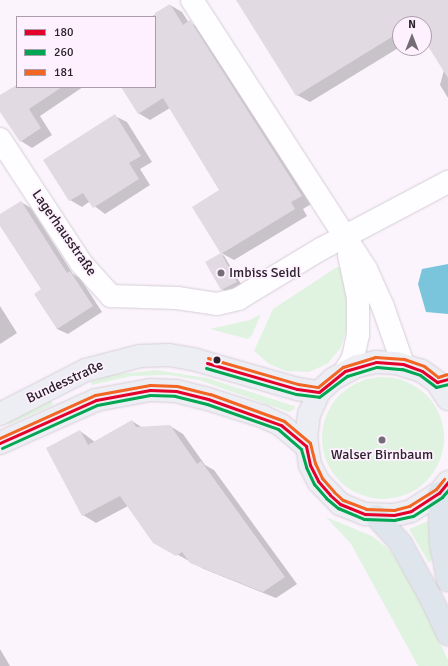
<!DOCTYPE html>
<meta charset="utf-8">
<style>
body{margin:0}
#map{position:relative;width:448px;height:666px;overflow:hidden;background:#fbf4fc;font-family:Signika,sans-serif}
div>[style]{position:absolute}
.green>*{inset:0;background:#e0f3e0}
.round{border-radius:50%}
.water>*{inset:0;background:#7ac5dc}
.shadow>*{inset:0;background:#0003}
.building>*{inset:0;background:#e1dae2}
.roads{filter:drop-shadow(0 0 1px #d6ced6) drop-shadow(0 0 1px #d6ced6)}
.minor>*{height:22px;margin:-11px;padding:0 11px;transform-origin:11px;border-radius:11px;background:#fefdff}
.major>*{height:22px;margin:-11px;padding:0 11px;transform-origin:11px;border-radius:11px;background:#eceef4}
.highway>*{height:22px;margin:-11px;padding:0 11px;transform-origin:11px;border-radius:11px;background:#dfe5ec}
.bus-1>*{height:3px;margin:-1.5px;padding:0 1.5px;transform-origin:1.5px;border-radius:1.5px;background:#e4002b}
.bus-2>*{height:3px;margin:-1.5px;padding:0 1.5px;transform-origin:1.5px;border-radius:1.5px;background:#00a651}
.bus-3>*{height:3px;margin:-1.5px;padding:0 1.5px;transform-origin:1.5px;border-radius:1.5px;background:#f26522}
.dots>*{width:11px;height:11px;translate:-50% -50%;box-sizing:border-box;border:2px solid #fef0ff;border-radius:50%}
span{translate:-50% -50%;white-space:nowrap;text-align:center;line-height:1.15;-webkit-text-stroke:3.5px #fef0ff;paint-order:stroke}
.street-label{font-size:14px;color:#2b222b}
.poi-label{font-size:14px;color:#2b222b}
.left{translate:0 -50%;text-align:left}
.legend{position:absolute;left:16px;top:16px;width:140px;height:72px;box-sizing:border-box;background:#fef0ff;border:1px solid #aa9eaa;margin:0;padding:5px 7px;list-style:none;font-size:12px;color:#2b222b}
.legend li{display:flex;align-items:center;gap:8px;height:20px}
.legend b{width:20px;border:1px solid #aa9eaa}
.north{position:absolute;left:392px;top:16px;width:40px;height:40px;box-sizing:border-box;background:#fef0ff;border:1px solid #aa9eaa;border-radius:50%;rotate:0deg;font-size:11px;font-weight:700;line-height:16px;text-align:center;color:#2b222b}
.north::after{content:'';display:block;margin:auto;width:14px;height:18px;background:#746c74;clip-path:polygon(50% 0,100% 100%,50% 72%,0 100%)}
</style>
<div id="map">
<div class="green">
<i style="clip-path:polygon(337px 267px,342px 267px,346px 275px,347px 328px,340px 349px,327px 364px,309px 372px,286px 371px,269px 364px,254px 351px,273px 309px)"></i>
<i style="clip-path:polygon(261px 314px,252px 335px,248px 339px,210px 329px,250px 320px)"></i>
<i style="clip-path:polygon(156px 370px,207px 378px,291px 405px,295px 406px,294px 410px,289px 412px,199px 380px,168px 375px,132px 376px,92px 385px,91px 382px,111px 375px)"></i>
<i class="round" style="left:322px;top:377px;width:122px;height:122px"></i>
<i style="clip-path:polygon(50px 400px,53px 403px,51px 406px,8px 425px,9px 420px)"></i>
<i style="clip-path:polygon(326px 517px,372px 536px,392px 552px,408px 575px,448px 660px,448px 666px,418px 666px,351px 544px)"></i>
<i style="clip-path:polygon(428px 521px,432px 559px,429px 563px,409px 529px)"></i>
</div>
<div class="water">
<i style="clip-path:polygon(448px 264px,448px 314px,426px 312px,418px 284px,422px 269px)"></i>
</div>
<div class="shadow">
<i style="clip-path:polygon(237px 0,448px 0,448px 98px,440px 85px,444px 70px,424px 38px,424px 24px,400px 24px,400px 47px,310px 102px,297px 95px)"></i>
<i style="clip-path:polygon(170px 5px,182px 12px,189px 23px,202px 28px,313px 203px,303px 209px,307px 216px,234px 260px,223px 254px,241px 284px,226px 292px,222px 289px,221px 254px,224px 256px,194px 207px,221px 190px,170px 108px,150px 120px,138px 113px,123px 87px,155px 87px,155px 17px,151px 17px)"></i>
<i style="clip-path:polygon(17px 85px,17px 87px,83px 87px,40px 116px,52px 135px,32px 148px,21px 141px,0 110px,0 97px)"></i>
<i style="clip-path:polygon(115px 116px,127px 122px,152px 162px,140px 169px,150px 185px,105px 214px,89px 202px,82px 207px,70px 200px)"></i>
<i style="clip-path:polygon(21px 202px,31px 208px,73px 274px,80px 278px,102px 312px,68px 334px,57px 329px,42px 290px,0 224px,0 215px)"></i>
<i style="clip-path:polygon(0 306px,17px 333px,0 344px)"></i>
<i style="clip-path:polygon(132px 421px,143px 428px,170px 426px,183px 434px,205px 465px,214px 470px,297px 584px,276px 598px,204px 569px,154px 542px,128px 506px,96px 523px,83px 515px,47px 448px,80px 431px,95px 442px)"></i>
<i style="clip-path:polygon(0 649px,10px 666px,0 666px)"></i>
</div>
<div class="building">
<i style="clip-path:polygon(236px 0,448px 0,448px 78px,424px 40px,424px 24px,400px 24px,400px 32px,296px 96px)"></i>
<i style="clip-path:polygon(170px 4px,183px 25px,190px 20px,302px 196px,291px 202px,295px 209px,221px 254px,192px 207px,219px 190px,163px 98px,138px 114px,121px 87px,155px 87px,155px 13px)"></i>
<i style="clip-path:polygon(13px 87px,62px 87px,29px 109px,41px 128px,20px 142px,0 112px,0 95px)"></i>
<i style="clip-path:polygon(115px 114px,141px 156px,129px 163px,139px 179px,93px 208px,83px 193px,69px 201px,43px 160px)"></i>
<i style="clip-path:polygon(21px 201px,67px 273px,70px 271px,93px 306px,57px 329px,34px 294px,41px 289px,0 226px,0 214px)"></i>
<i style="clip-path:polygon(221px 253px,237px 282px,221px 290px,205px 262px)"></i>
<i style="clip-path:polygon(132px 420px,136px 427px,170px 425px,197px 464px,201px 461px,285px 577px,263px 592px,190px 563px,182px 552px,176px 556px,153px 543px,120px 496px,82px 516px,46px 448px,80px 430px,88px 445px)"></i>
</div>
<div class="roads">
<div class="minor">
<i style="left:192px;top:0;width:320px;rotate:57.1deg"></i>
<i style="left:366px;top:269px;width:42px;rotate:65.9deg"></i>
<i style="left:383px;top:307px;width:60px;rotate:70.7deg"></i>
<i style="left:0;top:139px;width:148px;rotate:56.8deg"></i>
<i style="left:81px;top:263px;width:45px;rotate:47.7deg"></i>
<i style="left:111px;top:296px;width:66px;rotate:1.7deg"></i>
<i style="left:177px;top:298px;width:40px;rotate:8.5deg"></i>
<i style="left:217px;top:304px;width:22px;rotate:-13deg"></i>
<i style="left:238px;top:299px;width:97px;rotate:-31.1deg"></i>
<i style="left:321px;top:249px;width:144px;rotate:-27.8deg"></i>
<i style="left:345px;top:371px;width:15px;rotate:-58deg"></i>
<i style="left:353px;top:358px;width:24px;rotate:-78deg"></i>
<i style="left:358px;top:335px;width:37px;rotate:-90deg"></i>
<i style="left:358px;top:298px;width:44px;rotate:-101.8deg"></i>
</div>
<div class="major">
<i style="left:448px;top:399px;width:20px;rotate:-123deg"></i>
<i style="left:437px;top:382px;width:19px;rotate:-144deg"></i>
<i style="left:422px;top:371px;width:28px;rotate:-163deg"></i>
<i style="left:395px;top:363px;width:19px;rotate:-177deg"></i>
<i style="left:376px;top:362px;width:19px;rotate:168deg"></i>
<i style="left:357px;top:366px;width:27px;rotate:152deg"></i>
<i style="left:333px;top:379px;width:19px;rotate:137deg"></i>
<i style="left:319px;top:392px;width:24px;rotate:114deg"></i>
<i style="left:309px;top:414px;width:23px;rotate:97deg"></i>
<i style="left:306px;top:437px;width:28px;rotate:82deg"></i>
<i style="left:310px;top:465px;width:18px;rotate:63deg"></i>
<i style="left:318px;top:481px;width:32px;rotate:46deg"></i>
<i style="left:340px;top:504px;width:27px;rotate:22deg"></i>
<i style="left:365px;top:514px;width:29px;rotate:2deg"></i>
<i style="left:394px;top:515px;width:17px;rotate:-13deg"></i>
<i style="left:411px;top:511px;width:33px;rotate:-33deg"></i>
<i style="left:439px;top:493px;width:14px;rotate:-51deg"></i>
<i style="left:0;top:414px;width:97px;rotate:-27.1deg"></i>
<i style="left:86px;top:370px;width:56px;rotate:-14.5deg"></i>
<i style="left:140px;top:356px;width:29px;rotate:-2deg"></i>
<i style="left:169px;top:355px;width:27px;rotate:10deg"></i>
<i style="left:196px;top:360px;width:105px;rotate:16deg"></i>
<i style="left:297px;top:389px;width:22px;rotate:8deg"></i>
<i style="left:0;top:443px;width:105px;rotate:-24.1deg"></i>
<i style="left:96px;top:400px;width:55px;rotate:-10.5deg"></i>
<i style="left:150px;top:390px;width:26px;rotate:2deg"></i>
<i style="left:176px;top:391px;width:33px;rotate:14deg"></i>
<i style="left:208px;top:399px;width:57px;rotate:17.5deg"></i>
<i style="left:262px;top:416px;width:21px;rotate:25deg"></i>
<i style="left:281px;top:425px;width:33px;rotate:40deg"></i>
</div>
<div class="highway">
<i style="left:439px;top:493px;width:51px;rotate:87.8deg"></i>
<i style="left:441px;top:544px;width:37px;rotate:79deg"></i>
<i style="left:376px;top:516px;width:38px;rotate:48deg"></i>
<i style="left:401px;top:544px;width:64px;rotate:61deg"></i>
<i style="left:432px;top:600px;width:38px;rotate:65deg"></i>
</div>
</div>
<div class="bus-1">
<i style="left:207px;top:363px;width:94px;rotate:16.1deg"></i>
<i style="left:297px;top:389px;width:22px;rotate:8deg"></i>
<i style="left:319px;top:392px;width:33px;rotate:-39deg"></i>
<i style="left:345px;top:371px;width:32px;rotate:-16deg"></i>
<i style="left:376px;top:362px;width:27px;rotate:4deg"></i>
<i style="left:403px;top:364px;width:20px;rotate:20deg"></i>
<i style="left:422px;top:371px;width:19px;rotate:36deg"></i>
<i style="left:437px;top:382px;width:11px;rotate:-15deg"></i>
<i style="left:0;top:443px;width:105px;rotate:-24.1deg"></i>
<i style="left:96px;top:400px;width:55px;rotate:-10.5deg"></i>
<i style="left:150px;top:390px;width:26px;rotate:2deg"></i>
<i style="left:176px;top:391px;width:33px;rotate:14deg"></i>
<i style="left:208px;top:399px;width:77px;rotate:19.6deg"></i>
<i style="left:281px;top:425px;width:33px;rotate:40deg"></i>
<i style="left:306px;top:446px;width:19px;rotate:78deg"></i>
<i style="left:310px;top:465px;width:18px;rotate:63deg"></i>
<i style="left:318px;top:481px;width:18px;rotate:49deg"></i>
<i style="left:330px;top:495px;width:13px;rotate:42deg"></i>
<i style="left:340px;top:504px;width:27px;rotate:22deg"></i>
<i style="left:365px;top:514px;width:29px;rotate:2deg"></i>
<i style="left:394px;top:515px;width:17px;rotate:-13deg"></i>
<i style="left:411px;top:511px;width:33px;rotate:-33deg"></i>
<i style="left:439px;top:493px;width:14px;rotate:-51deg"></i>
</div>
<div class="bus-2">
<i style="left:206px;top:368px;width:94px;rotate:16.1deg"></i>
<i style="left:296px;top:394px;width:23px;rotate:7deg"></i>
<i style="left:319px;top:397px;width:35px;rotate:-37deg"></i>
<i style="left:347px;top:376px;width:31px;rotate:-17deg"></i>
<i style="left:377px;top:367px;width:25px;rotate:5deg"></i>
<i style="left:402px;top:369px;width:19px;rotate:18deg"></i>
<i style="left:420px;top:375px;width:20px;rotate:37deg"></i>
<i style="left:436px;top:387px;width:12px;rotate:-14deg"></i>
<i style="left:2px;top:448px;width:104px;rotate:-24.4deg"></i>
<i style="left:97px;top:405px;width:54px;rotate:-10.7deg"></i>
<i style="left:150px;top:395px;width:25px;rotate:2deg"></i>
<i style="left:175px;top:396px;width:33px;rotate:14deg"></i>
<i style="left:207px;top:404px;width:75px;rotate:19.4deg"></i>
<i style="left:278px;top:429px;width:30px;rotate:41deg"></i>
<i style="left:301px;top:449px;width:19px;rotate:74deg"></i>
<i style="left:306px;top:467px;width:19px;rotate:65deg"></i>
<i style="left:314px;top:484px;width:18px;rotate:49deg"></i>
<i style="left:326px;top:498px;width:16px;rotate:40deg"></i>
<i style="left:338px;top:508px;width:28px;rotate:23deg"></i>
<i style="left:364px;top:519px;width:30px;rotate:2deg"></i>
<i style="left:394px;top:520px;width:19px;rotate:-12deg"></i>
<i style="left:413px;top:516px;width:35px;rotate:-33deg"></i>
<i style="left:442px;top:497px;width:9px;rotate:-49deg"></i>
</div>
<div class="bus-3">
<i style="left:208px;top:358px;width:94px;rotate:16.1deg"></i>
<i style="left:298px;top:384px;width:20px;rotate:9deg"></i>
<i style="left:318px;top:387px;width:32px;rotate:-39deg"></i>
<i style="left:343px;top:367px;width:34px;rotate:-17deg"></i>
<i style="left:375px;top:357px;width:29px;rotate:4deg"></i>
<i style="left:404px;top:359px;width:21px;rotate:19deg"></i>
<i style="left:424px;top:366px;width:18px;rotate:38deg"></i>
<i style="left:438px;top:377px;width:9px;rotate:-18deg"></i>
<i style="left:0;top:438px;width:104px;rotate:-24.4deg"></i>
<i style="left:95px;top:395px;width:56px;rotate:-10.3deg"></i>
<i style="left:150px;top:385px;width:27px;rotate:2deg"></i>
<i style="left:177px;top:386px;width:34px;rotate:14deg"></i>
<i style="left:210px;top:394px;width:79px;rotate:20deg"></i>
<i style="left:284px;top:421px;width:34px;rotate:40deg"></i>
<i style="left:310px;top:443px;width:21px;rotate:76deg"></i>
<i style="left:315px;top:463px;width:17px;rotate:65deg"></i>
<i style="left:322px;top:478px;width:18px;rotate:49deg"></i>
<i style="left:334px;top:492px;width:12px;rotate:42deg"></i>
<i style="left:343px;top:500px;width:25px;rotate:21deg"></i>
<i style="left:366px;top:509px;width:28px;rotate:2deg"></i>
<i style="left:394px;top:510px;width:16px;rotate:-15deg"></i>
<i style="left:409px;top:506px;width:32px;rotate:-32deg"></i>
<i style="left:436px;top:489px;width:13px;rotate:-51deg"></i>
</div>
<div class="dots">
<i style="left:221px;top:273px;background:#746c74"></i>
<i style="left:217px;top:360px;background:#2b222b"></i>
<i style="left:382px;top:440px;background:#746c74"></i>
</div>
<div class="street-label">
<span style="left:64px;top:233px;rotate:55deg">Lagerhausstraße</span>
<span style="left:65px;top:382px;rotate:-25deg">Bundesstraße</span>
</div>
<div class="poi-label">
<span class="left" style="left:229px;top:273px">Imbiss Seidl</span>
<span style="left:382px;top:455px">Walser Birnbaum</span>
</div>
<ul class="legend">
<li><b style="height:5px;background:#e4002b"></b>180</li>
<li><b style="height:5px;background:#00a651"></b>260</li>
<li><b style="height:5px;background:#f26522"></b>181</li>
</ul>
<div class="north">N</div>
</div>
